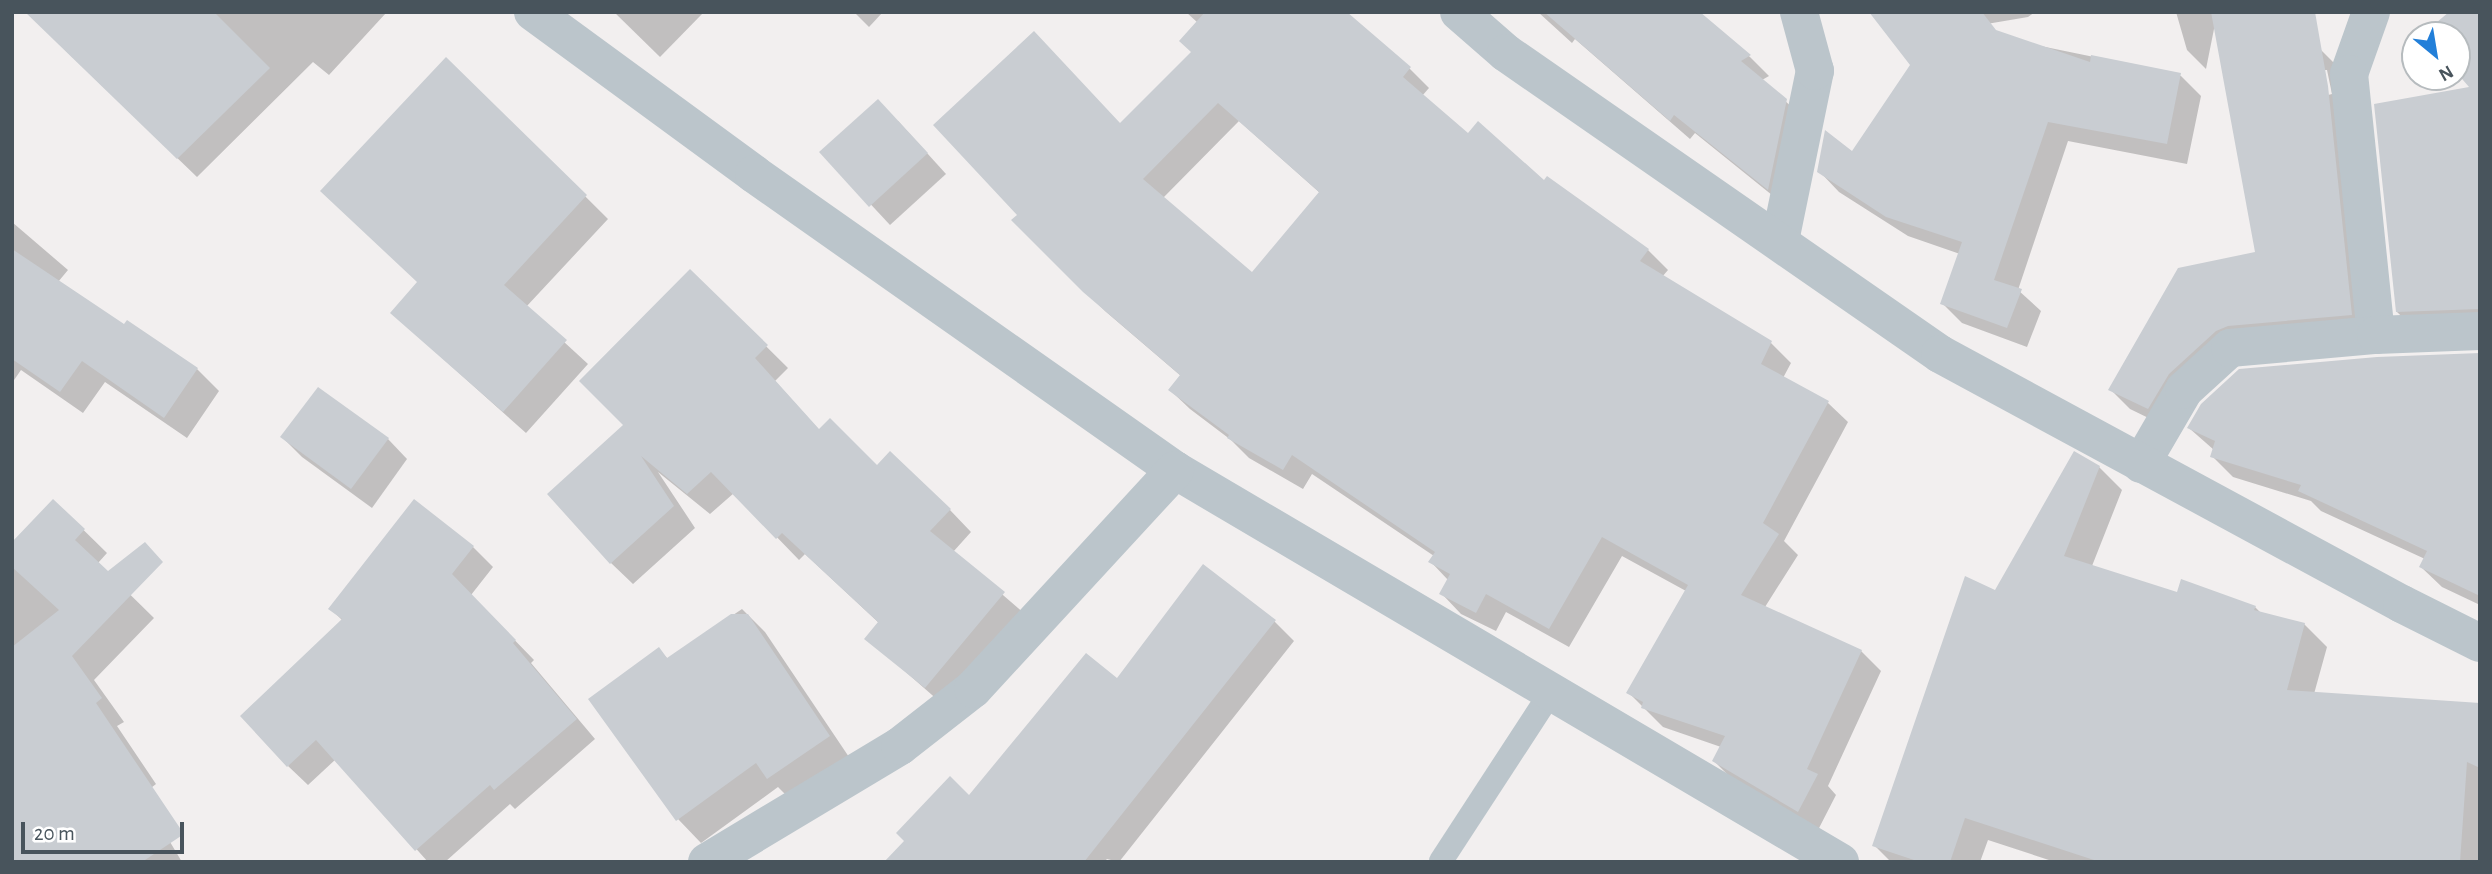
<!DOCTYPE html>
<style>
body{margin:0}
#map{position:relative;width:2492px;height:874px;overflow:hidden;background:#f2efef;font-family:"Alegreya Sans",sans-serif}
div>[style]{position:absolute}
.shadow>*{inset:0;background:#0003}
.building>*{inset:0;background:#c9cdd2}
.service>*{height:24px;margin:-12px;padding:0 12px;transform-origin:12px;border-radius:12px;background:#bbc5cb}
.minor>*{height:38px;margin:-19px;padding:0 19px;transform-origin:19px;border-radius:19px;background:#bbc5cb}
.tertiary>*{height:38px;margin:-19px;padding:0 19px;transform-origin:19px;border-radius:19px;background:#bbc5cb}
span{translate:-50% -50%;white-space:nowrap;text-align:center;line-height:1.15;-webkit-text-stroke:6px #fff;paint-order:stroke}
.frame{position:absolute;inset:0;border:14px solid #48545c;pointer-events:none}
.north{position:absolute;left:2401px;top:21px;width:70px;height:70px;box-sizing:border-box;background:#fff;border:2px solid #b6bbbe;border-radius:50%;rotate:150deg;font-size:19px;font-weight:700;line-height:28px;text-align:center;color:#48545c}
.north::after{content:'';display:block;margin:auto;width:24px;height:32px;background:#227fd9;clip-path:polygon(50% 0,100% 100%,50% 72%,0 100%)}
.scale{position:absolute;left:21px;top:822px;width:163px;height:32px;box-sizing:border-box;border:4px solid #48545c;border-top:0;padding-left:9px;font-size:21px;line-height:24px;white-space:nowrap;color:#48545c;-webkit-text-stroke:5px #fff;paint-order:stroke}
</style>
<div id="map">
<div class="shadow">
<i style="clip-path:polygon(63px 12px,385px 12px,386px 13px,329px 75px,313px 62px,197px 177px,64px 49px)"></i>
<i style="clip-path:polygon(614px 12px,704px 12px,660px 57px)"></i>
<i style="clip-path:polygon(854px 12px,883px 12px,869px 27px)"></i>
<i style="clip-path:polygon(evenodd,1186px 12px,1338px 12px,1410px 69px,1429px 88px,1422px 96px,1468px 135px,1648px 250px,1668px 270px,1662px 277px,1771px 343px,1791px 363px,1783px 378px,1828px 403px,1848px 422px,1784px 541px,1798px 555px,1765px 607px,1861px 651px,1881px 671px,1828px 786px,1836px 795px,1818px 830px,1734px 781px,1714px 761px,1721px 747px,1663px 727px,1628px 692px,1686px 591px,1622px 556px,1569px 647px,1506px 612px,1496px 631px,1461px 614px,1442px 594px,1448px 580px,1431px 562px,1434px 556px,1312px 474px,1303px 489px,1249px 458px,1231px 440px,1190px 409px,1170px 390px,1181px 376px,1105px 311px,1014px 220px,1121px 125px,1193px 52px,1198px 23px,1186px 12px,1239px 121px,1320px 193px,1253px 274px,1163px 198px,1239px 121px)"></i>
<i style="clip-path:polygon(1538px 12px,1697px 12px,1750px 57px,1769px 76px,1762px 80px,1806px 120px,1788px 208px,1695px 133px,1690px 139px,1575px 39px,1572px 43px)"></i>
<i style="clip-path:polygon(1872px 12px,2035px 12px,2028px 17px,1957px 29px,2172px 73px,2181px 76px,2201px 96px,2187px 164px,2068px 141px,2018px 290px,2041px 311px,2027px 347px,1962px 323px,1942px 303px,1960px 254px,1908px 236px,1839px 192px,1819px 171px,1852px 154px,1912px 65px)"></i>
<i style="clip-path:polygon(2176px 12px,2310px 12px,2215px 24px,2206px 69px,2187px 50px)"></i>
<i style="clip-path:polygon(2452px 12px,2480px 12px,2480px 330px,2418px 332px,2397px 312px,2472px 88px,2457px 70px,2457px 35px,2426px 34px)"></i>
<i style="clip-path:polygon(evenodd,2321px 50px,2340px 69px,2371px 334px,2248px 345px,2167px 427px,2130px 409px,2111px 390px,2257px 253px,2321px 50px,2324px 70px,2327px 70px,2332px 94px,2328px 95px,2324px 70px)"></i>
<i style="clip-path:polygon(447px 59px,608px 219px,526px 307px,588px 364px,526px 433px,392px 313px,419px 283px)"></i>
<i style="clip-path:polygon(898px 121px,946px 174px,890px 225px,822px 152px)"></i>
<i style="clip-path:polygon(12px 222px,68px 270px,58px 282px,124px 327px,197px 369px,219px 391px,187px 438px,105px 382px,83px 413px,21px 370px,12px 383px)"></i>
<i style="clip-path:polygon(690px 271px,788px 368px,775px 381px,820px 431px,950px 510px,971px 532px,953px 552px,1026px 615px,948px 709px,867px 638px,879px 623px,805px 554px,799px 560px,734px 493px,710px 514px,658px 472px,695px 528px,633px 584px,611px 563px,625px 425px)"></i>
<i style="clip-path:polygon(2480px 355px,2480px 605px,2442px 587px,2421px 567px,2425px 559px,2321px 511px,2311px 501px,2233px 477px,2212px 456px,2214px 450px,2189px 428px)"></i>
<i style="clip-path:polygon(282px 437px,388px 439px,407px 459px,372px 508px,302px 457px)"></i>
<i style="clip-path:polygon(2099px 467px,2122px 490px,2092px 566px,2178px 594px,2255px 607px,2261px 613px,2304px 624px,2327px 647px,2314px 694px,2480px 725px,2480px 862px,2055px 862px,1988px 840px,1980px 862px,1891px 862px,1874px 845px,1996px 592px)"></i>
<i style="clip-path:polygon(54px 501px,107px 553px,98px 563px,154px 618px,94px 680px,124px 722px,117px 726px,156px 784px,142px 795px,182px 862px,24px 862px,12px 845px,12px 544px)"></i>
<i style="clip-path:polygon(414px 501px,473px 547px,493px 567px,471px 595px,534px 660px,531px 663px,595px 739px,515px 809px,510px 804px,445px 862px,428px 862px,336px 759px,308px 785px,288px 766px,343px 621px,330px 608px)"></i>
<i style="clip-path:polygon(742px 609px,765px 632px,851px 760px,792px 801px,778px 787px,701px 843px,678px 819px,659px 650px,668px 659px)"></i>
<i style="clip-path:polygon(1274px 621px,1294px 641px,1119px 862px,1107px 859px,1104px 862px,886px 862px,969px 797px)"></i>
</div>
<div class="building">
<i style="clip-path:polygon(25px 12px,214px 12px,270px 68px,177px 159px)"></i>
<i style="clip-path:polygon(evenodd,1205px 12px,1347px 12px,1411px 67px,1403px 77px,1468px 133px,1478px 121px,1544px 180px,1547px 176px,1649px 249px,1640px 261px,1772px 341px,1761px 364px,1829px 401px,1763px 523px,1779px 534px,1741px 595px,1862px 650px,1807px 769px,1818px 774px,1798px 812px,1712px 761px,1725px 736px,1641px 708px,1643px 702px,1626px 693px,1688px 585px,1602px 537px,1549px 629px,1486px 594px,1476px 613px,1439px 594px,1450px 574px,1428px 562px,1435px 552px,1292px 455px,1283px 470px,1227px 438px,1229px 435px,1168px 390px,1180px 375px,1083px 292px,1011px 220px,1017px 215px,933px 125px,1034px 31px,1120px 123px,1191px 52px,1179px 41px,1205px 12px,1218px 103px,1319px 192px,1252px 272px,1143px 179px,1218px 103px)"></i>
<i style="clip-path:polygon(1544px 12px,1700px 12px,1751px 55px,1741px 61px,1787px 99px,1768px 190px,1674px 115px,1670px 121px)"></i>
<i style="clip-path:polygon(1869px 12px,1982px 12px,1996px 30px,2090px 62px,2091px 55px,2181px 73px,2167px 144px,2048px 122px,1994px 280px,2022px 289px,2007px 328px,1940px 304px,1962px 242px,1886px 217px,1817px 172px,1825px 130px,1852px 151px,1910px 65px)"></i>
<i style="clip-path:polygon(2211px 12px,2315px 12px,2328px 86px,2352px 315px,2228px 326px,2216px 331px,2169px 374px,2148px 409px,2108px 390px,2178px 268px,2255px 252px)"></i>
<i style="clip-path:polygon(2449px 12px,2480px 12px,2480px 309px,2396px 312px,2374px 104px,2469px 87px,2457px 73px,2457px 35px,2424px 33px)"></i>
<i style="clip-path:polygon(446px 57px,587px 195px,504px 285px,567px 340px,503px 412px,390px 313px,417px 282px,320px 191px)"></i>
<i style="clip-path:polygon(878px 99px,928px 153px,869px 207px,819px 152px)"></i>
<i style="clip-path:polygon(12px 249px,124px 324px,127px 320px,198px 368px,164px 418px,82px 361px,60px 392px,12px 359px)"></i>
<i style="clip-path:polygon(690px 269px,768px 345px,755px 358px,819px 429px,830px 418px,877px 465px,890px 451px,951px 509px,930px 531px,1005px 592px,925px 688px,864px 639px,878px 622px,782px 533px,776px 539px,711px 472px,687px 494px,641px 456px,674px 506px,610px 564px,547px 494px,623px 425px,579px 381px)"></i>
<i style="clip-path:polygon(2480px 353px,2480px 596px,2419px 567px,2427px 551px,2298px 491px,2301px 485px,2210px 457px,2215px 441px,2187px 428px,2201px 404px,2239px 369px,2377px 357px)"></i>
<i style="clip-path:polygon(318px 387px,389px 438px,351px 489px,280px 437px)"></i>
<i style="clip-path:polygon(2074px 451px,2100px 466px,2064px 556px,2177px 592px,2181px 579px,2256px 606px,2254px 610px,2305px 623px,2287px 690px,2480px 703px,2480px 768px,2467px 762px,2460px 862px,2100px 862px,1965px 818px,1950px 862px,1920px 862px,1872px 846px,1965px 576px,1995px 590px)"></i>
<i style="clip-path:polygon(53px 499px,85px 529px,75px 540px,108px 571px,145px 542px,163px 562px,72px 656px,102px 698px,96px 703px,184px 834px,142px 862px,12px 862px,12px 647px,59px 610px,12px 567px,12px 542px)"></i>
<i style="clip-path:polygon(414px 499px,474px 546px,452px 574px,516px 640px,513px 643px,577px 719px,494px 790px,490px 785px,415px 851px,316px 740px,287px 767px,240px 716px,342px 619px,328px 609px)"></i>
<i style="clip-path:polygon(1203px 564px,1276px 620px,1084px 862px,884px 862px,904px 841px,896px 833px,950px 776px,969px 795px,1086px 653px,1117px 678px)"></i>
<i style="clip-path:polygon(731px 614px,748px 614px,830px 736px,767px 779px,756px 763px,676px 821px,588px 699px,659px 647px,667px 658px)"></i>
</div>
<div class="service">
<i style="left:1441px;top:861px;width:202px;rotate:-56.9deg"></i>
</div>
<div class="minor">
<i style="left:533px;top:12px;width:274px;rotate:36.2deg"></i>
<i style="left:754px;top:174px;width:515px;rotate:35.11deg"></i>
<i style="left:1175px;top:470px;width:772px;rotate:30.52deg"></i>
<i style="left:2371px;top:12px;width:66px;rotate:109.5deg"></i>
<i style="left:2349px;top:74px;width:262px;rotate:84.1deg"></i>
<i style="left:1780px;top:241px;width:174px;rotate:-78.4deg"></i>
<i style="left:1815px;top:71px;width:61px;rotate:-105.2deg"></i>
<i style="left:2141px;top:464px;width:86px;rotate:-59.8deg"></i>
<i style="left:2184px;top:390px;width:62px;rotate:-42.4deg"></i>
<i style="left:2230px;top:348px;width:147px;rotate:-5.1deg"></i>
<i style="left:2376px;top:335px;width:104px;rotate:-2.2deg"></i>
<i style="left:707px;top:862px;width:225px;rotate:-31deg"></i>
<i style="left:900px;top:746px;width:93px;rotate:-38deg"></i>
<i style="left:973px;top:689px;width:298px;rotate:-47.3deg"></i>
</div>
<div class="tertiary">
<i style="left:1459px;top:12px;width:62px;rotate:41.1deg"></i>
<i style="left:1506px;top:53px;width:528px;rotate:34.74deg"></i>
<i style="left:1940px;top:354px;width:525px;rotate:28.42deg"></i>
<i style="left:2402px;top:604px;width:87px;rotate:26.6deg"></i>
</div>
<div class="frame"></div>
<div class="north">N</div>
<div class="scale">20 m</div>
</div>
